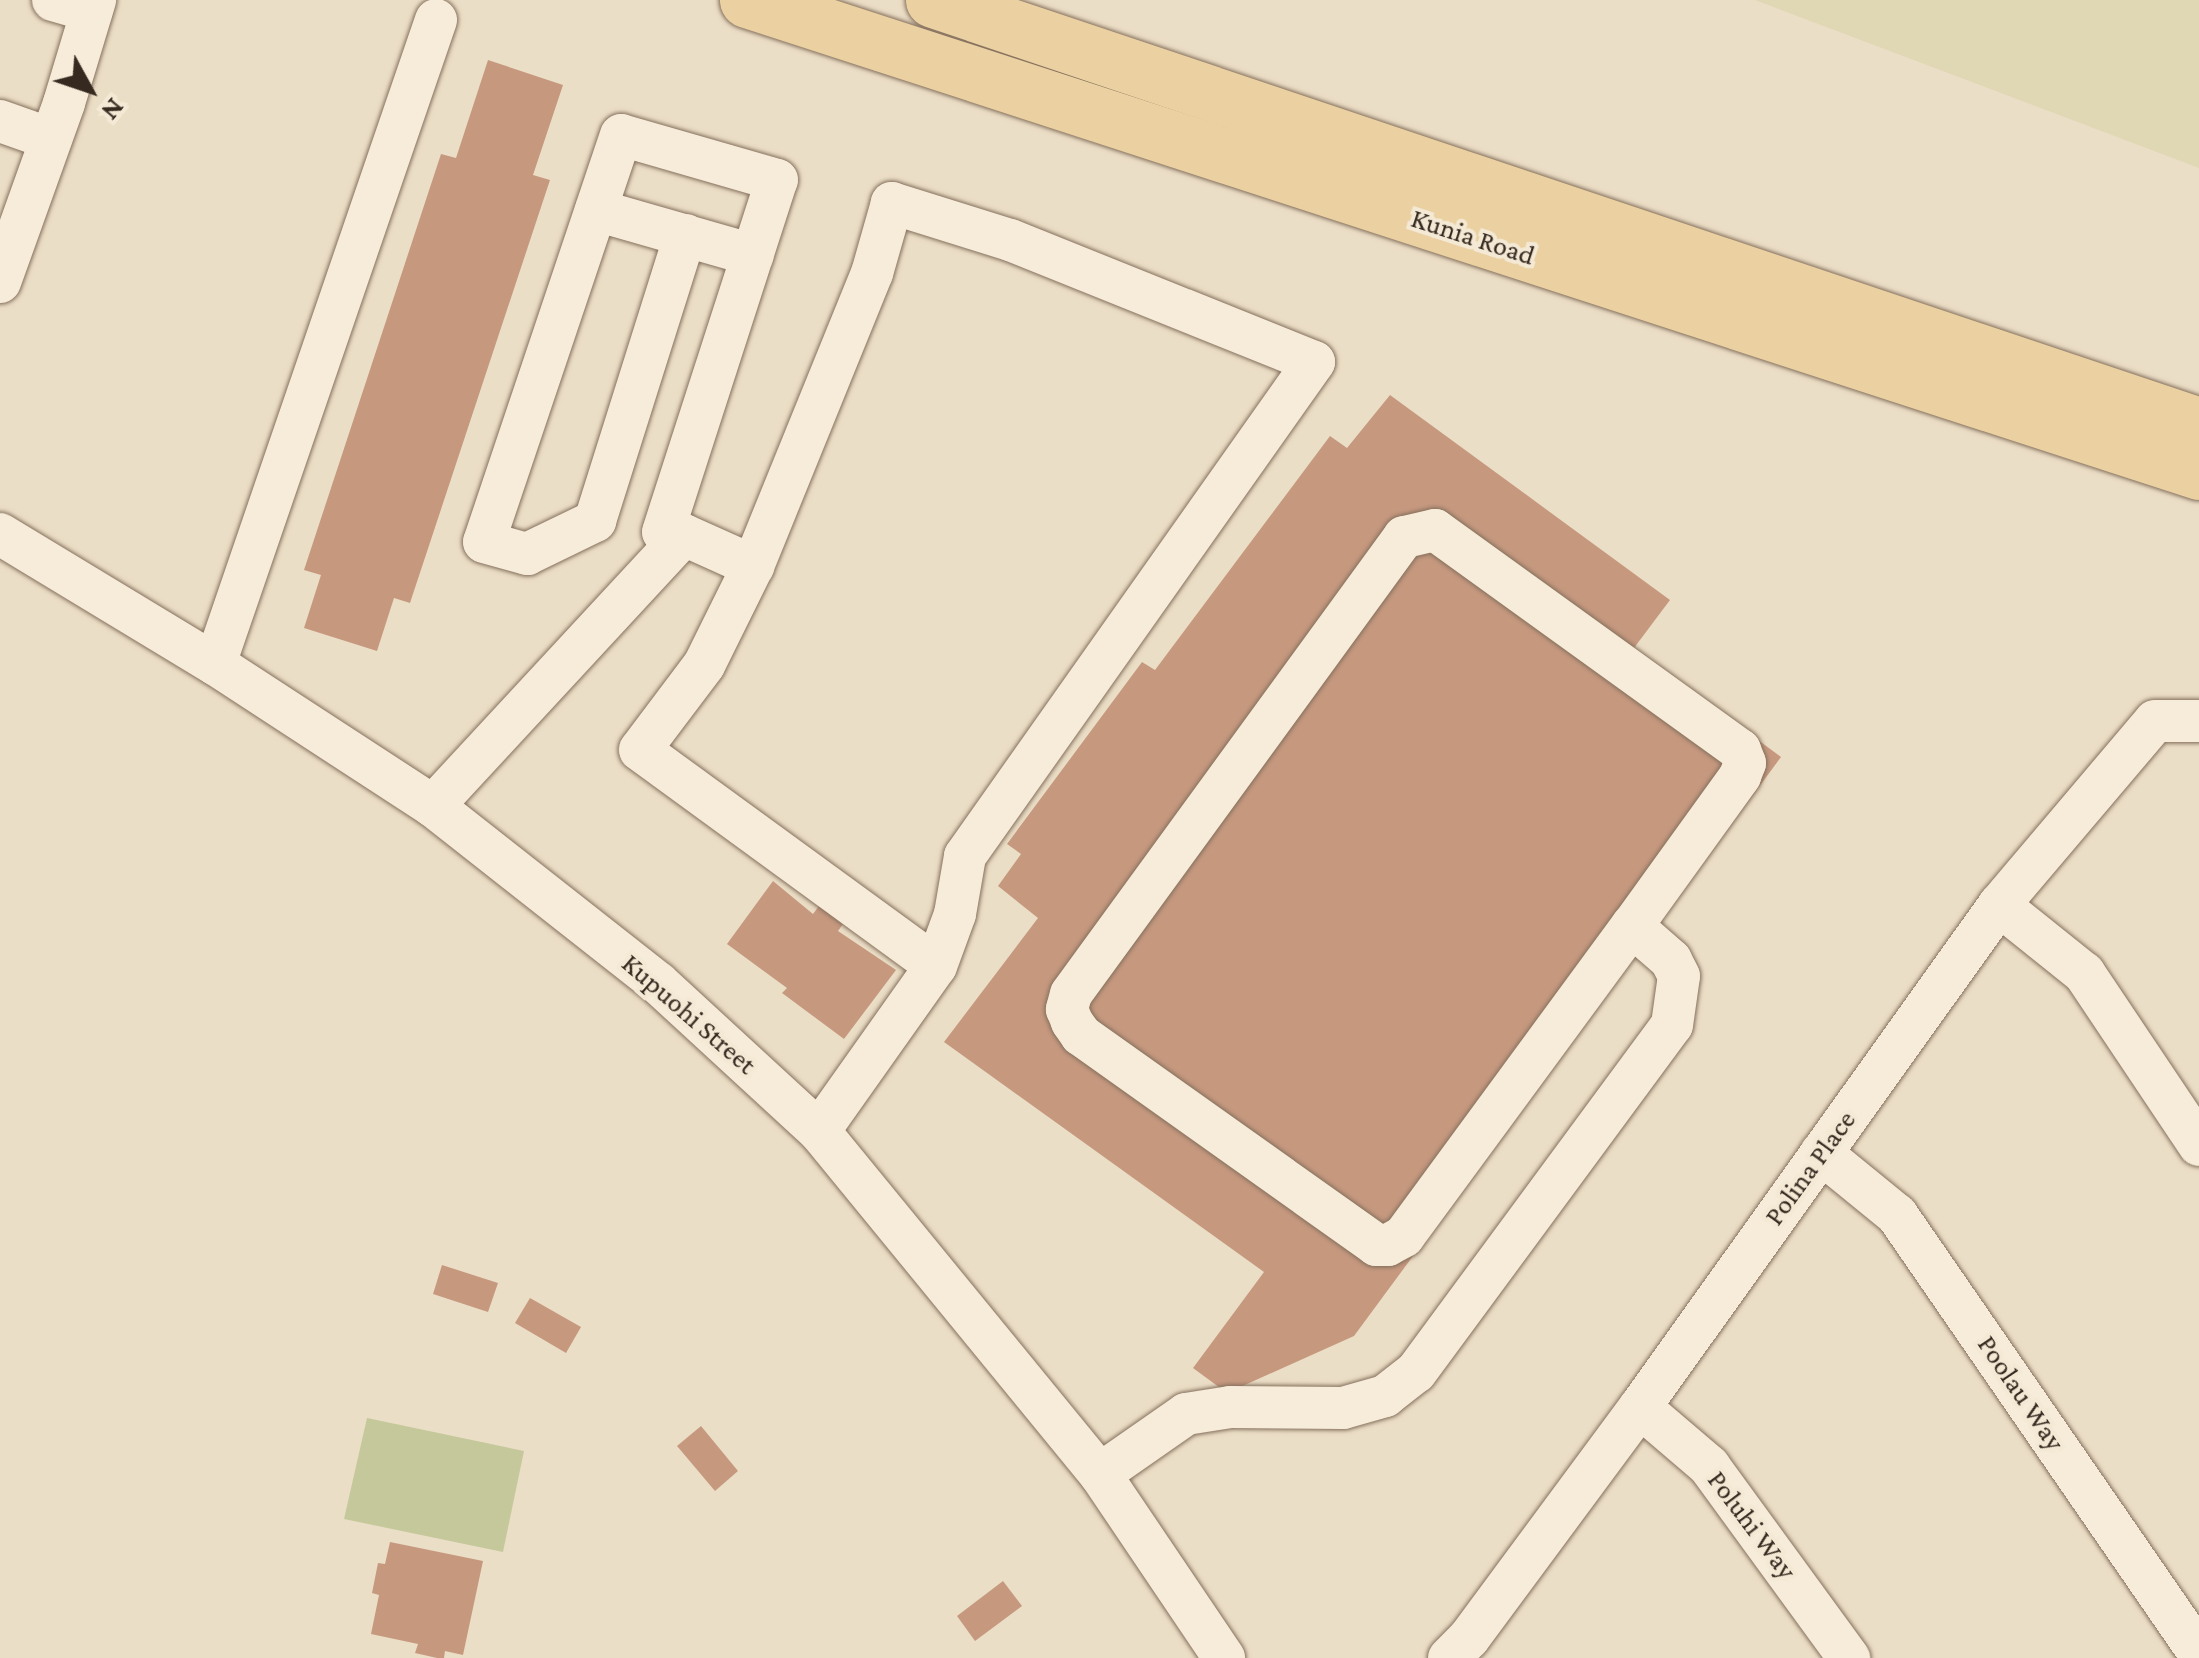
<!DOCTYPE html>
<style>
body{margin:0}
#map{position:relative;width:2199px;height:1658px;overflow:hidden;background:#ebdec6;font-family:"Crimson Pro",serif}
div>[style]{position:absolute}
.farmland>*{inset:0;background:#e0d7b4}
.green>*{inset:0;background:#c5c89b}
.building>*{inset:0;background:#c6997f}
.roads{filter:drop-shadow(0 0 2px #85705d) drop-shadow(0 0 2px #85705d)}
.minor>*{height:42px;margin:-21px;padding:0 21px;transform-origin:21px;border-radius:21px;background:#f6ecd9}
.major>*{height:55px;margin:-27.5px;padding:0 27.5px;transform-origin:27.5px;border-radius:27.5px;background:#ebd1a1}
span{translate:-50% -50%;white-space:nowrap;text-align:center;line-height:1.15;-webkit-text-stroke:8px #f3e9d5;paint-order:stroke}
.street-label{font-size:28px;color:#362a20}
.north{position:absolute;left:40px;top:40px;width:100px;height:100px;-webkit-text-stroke:8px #f3e9d5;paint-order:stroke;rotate:130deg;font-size:28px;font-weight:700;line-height:40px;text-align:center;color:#362a20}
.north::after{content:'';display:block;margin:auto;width:35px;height:45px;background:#362a20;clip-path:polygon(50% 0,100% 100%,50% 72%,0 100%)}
</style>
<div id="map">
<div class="farmland">
<i style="clip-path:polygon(1755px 0,2199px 0,2199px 168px)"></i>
</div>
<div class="green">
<i style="clip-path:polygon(367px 1418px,524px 1451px,503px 1552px,344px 1519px)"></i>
</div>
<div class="building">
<i style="clip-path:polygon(488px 60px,563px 85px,533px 175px,550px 180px,410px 603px,394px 598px,377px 651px,304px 628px,321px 575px,304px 570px,441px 154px,456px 158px)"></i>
<i style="clip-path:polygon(1390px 395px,1670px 600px,1634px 648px,1781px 757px,1354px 1336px,1227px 1393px,1193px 1368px,1264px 1272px,944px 1042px,1038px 918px,998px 886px,1021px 854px,1007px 844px,1142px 662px,1155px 670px,1330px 436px,1347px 448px)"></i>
<i style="clip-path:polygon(773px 881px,813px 914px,819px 906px,843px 924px,838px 931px,896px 970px,844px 1039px,782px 993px,787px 988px,727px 944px)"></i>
<i style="clip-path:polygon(442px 1265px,498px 1283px,488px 1312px,433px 1294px)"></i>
<i style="clip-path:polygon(530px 1298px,581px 1327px,566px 1353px,515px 1323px)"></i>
<i style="clip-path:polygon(701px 1426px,738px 1471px,715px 1491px,677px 1446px)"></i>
<i style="clip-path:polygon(390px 1542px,483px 1561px,463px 1655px,445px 1651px,444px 1658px,437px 1658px,415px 1653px,418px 1644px,371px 1634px,379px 1595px,372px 1593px,378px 1563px,385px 1564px)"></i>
<i style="clip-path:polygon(1003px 1581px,1022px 1606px,975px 1641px,957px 1616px)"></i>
</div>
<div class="roads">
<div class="minor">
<i style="left:53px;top:0;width:40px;rotate:16deg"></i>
<i style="left:0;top:121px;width:54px;rotate:19.4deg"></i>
<i style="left:596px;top:210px;width:163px;rotate:16deg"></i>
<i style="left:0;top:282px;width:190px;rotate:-70.3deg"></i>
<i style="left:64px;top:103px;width:108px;rotate:-73.2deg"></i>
<i style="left:0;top:534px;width:251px;rotate:31.2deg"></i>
<i style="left:215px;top:664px;width:260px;rotate:33.1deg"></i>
<i style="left:433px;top:806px;width:286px;rotate:38.2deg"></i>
<i style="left:658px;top:983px;width:219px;rotate:42.6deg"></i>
<i style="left:819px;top:1131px;width:443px;rotate:50.7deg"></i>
<i style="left:1100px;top:1474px;width:222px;rotate:56deg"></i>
<i style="left:684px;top:535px;width:76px;rotate:24.2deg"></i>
<i style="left:215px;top:664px;width:681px;rotate:-71.06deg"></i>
<i style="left:433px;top:806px;width:369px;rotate:-47.2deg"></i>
<i style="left:684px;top:535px;width:21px;rotate:-172deg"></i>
<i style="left:663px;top:532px;width:370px;rotate:-72.1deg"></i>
<i style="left:777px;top:180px;width:162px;rotate:-163.9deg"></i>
<i style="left:621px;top:135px;width:429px;rotate:108.6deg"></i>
<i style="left:484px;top:542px;width:45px;rotate:15.6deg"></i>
<i style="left:527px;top:554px;width:76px;rotate:-25.9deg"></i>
<i style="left:595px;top:521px;width:300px;rotate:-72.5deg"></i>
<i style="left:1999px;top:905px;width:109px;rotate:38.7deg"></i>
<i style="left:2084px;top:973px;width:207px;rotate:56.2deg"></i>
<i style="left:819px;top:1131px;width:202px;rotate:-54.7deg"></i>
<i style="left:936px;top:966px;width:55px;rotate:-69.9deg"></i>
<i style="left:955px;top:914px;width:59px;rotate:-80.2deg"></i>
<i style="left:965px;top:856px;width:605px;rotate:-54.76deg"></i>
<i style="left:1314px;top:362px;width:328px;rotate:-158.1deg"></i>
<i style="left:1010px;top:240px;width:124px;rotate:-162.6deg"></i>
<i style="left:892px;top:203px;width:73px;rotate:105.9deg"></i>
<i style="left:872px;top:273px;width:316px;rotate:112.1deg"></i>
<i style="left:753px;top:566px;width:110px;rotate:116.3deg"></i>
<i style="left:704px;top:665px;width:106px;rotate:127deg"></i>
<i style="left:640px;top:750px;width:366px;rotate:36.1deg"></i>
<i style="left:1821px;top:1153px;width:98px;rotate:39.2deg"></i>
<i style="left:1897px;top:1215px;width:532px;rotate:55.41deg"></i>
<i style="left:1640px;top:1407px;width:91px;rotate:40.5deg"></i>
<i style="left:1709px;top:1466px;width:238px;rotate:53.9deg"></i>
<i style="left:1100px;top:1474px;width:105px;rotate:-34.9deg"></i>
<i style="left:1186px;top:1414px;width:45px;rotate:-9deg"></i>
<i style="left:1230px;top:1407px;width:113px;rotate:0.5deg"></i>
<i style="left:1343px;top:1408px;width:44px;rotate:-15.9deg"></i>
<i style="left:1385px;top:1396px;width:39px;rotate:-38deg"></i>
<i style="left:1416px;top:1372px;width:431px;rotate:-53.6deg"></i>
<i style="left:1672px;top:1025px;width:49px;rotate:-81.9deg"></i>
<i style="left:1679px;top:976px;width:18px;rotate:-117deg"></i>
<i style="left:1671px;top:960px;width:52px;rotate:-138.9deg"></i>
<i style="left:1632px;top:926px;width:185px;rotate:-54.2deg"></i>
<i style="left:1740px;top:776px;width:14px;rotate:-69deg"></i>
<i style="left:1745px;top:763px;width:14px;rotate:-111deg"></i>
<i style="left:1740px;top:750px;width:376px;rotate:-144.2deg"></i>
<i style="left:1435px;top:530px;width:32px;rotate:167deg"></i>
<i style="left:1404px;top:537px;width:565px;rotate:126.08deg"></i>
<i style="left:1071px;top:994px;width:16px;rotate:105deg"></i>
<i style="left:1067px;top:1009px;width:14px;rotate:69deg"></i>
<i style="left:1072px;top:1022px;width:16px;rotate:55deg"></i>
<i style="left:1081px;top:1035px;width:362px;rotate:35.4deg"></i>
<i style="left:1376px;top:1245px;width:12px"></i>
<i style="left:1388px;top:1245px;width:18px;rotate:-29deg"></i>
<i style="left:1404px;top:1236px;width:385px;rotate:-53.7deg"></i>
<i style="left:1449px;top:1658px;width:28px;rotate:-45deg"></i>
<i style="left:1469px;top:1638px;width:287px;rotate:-53.5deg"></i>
<i style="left:1640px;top:1407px;width:617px;rotate:-54.43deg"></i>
<i style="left:1999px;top:905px;width:241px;rotate:-49.7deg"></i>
<i style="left:2155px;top:721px;width:44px"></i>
</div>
<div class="major">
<i style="left:747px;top:0;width:1527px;rotate:18.01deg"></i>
<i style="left:933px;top:0;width:1335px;rotate:18.56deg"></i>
</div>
</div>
<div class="street-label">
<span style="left:1473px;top:237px;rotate:18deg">Kunia Road</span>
<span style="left:689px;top:1014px;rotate:41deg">Kupuohi Street</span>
<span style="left:1810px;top:1168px;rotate:-54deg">Polina Place</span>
<span style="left:2021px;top:1393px;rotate:56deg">Poolau Way</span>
<span style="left:1752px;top:1525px;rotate:53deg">Poluhi Way</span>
</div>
<div class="north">N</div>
</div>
